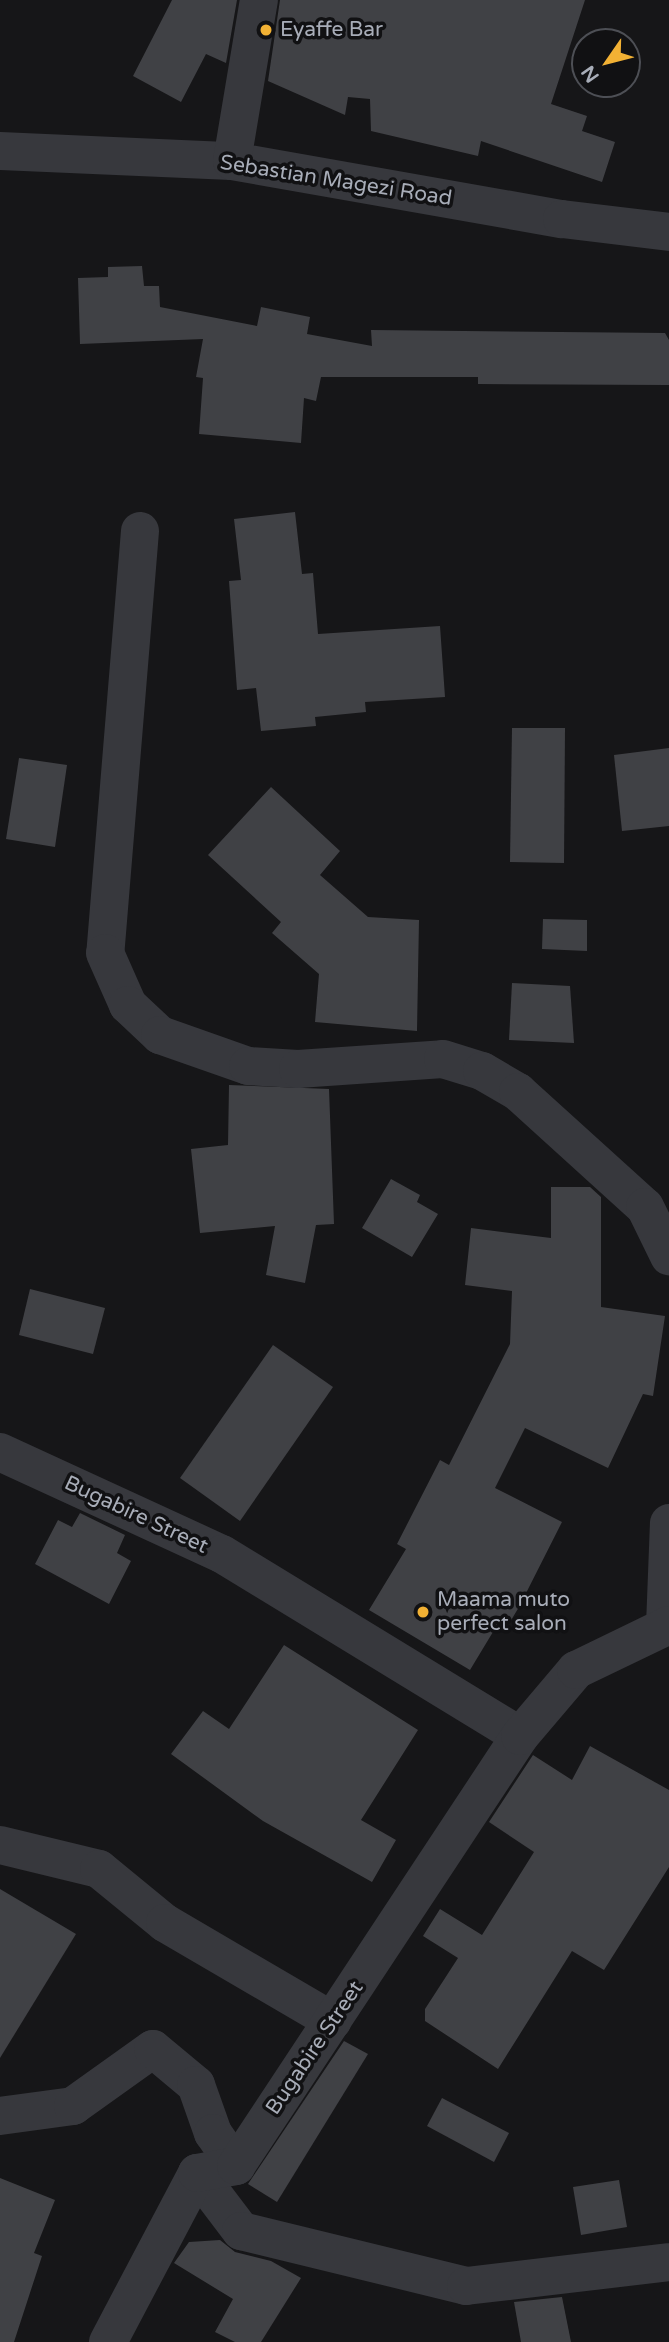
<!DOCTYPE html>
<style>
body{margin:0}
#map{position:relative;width:669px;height:2342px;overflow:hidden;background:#161618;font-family:"Varela Round",sans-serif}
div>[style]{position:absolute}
.building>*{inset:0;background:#404145}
.minor>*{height:38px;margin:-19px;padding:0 19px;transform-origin:19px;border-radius:19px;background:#37383d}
.dots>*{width:19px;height:19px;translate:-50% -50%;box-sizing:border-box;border:4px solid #111113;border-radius:50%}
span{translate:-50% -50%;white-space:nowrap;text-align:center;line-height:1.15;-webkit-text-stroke:7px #111113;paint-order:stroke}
.poi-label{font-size:21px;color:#a8adb8}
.left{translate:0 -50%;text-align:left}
.street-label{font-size:21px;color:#a8adb8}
.north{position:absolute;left:571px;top:28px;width:70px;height:70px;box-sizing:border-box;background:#111113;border:2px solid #4d4f55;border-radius:50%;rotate:235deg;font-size:19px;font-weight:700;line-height:28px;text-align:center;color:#a8adb8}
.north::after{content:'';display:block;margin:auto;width:24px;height:32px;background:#f2b134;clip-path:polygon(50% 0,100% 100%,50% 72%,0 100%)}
</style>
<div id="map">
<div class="building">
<i style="clip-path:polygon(172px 0,237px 0,226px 63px,206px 54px,181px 102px,133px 76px)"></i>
<i style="clip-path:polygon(280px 0,585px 0,551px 104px,587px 116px,582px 131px,615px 142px,602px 182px,481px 141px,478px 156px,371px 131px,370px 99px,348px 97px,345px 115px,268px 81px)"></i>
<i style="clip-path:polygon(142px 266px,144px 286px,159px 286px,160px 307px,257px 326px,261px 307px,310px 317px,307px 334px,372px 346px,371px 330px,665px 333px,669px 340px,669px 385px,478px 384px,478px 377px,321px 377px,316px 401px,304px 398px,301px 443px,199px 434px,203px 378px,196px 377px,203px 339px,80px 344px,78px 278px,108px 277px,108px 267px)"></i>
<i style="clip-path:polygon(295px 512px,302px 574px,313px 573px,318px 634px,440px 626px,445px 697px,365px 702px,366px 712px,315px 717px,316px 726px,261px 731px,256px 688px,237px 690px,229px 581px,241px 580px,234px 519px)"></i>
<i style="clip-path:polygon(512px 728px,565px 728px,564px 863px,510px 862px)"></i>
<i style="clip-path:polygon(669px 748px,669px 826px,622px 831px,614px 755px)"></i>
<i style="clip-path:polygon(19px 758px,67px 765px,55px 847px,6px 839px)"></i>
<i style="clip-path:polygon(271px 787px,340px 851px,320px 875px,368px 917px,419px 920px,417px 1031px,315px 1022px,319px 974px,272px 933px,281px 922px,208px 855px)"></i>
<i style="clip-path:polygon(543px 919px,587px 920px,587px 951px,542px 949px)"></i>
<i style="clip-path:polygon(512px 983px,570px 986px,574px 1043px,509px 1040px)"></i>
<i style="clip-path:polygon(229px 1085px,329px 1089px,334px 1224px,316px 1225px,305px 1283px,266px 1275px,275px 1226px,200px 1233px,191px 1149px,228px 1145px)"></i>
<i style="clip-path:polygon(391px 1179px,420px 1195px,417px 1202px,438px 1214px,412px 1257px,362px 1228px)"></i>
<i style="clip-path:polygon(551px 1187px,590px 1187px,601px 1197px,601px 1307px,665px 1316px,653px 1396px,643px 1394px,608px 1468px,525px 1428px,495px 1488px,562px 1522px,519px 1607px,510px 1622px,502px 1617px,470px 1670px,369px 1610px,406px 1549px,397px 1544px,440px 1460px,449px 1465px,510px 1344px,512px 1291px,465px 1285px,471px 1228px,551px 1238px)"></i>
<i style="clip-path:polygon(30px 1289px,105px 1308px,93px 1354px,19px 1335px)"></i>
<i style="clip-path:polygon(273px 1345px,333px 1387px,240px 1521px,180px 1478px)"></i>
<i style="clip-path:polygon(80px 1513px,125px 1535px,117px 1553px,131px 1561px,109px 1604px,35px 1564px,58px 1520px,72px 1527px)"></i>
<i style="clip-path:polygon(284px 1645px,418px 1730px,361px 1820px,396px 1840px,372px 1882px,263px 1821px,171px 1754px,203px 1711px,229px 1729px)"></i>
<i style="clip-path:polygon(590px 1746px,669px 1790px,669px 1867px,604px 1970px,572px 1951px,498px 2069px,425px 2021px,425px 2009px,458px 1958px,423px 1936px,440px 1909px,482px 1935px,534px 1852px,489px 1822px,533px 1755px,572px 1780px)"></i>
<i style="clip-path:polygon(0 1889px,76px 1934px,0 2058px)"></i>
<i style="clip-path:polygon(344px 2041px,368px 2054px,277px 2202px,248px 2184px)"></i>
<i style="clip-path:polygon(442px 2098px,509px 2133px,494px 2162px,427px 2126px)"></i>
<i style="clip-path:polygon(0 2178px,55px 2200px,34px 2253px,42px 2256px,14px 2342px,0 2342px)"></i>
<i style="clip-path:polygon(619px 2180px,627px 2227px,581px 2235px,573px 2187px)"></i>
<i style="clip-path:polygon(220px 2240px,235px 2252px,271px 2261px,301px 2278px,261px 2342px,235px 2342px,215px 2332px,233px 2299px,174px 2263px,189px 2242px)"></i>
<i style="clip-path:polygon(562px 2297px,571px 2342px,521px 2342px,514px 2302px)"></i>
</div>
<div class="minor">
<i style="left:0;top:151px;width:232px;rotate:2.5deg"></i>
<i style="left:232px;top:161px;width:335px;rotate:10deg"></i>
<i style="left:562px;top:219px;width:108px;rotate:6.9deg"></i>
<i style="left:232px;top:161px;width:163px;rotate:-80.5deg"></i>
<i style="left:140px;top:531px;width:423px;rotate:94.7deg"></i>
<i style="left:105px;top:953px;width:57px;rotate:66.1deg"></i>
<i style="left:128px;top:1005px;width:44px;rotate:43.2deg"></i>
<i style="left:160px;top:1035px;width:93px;rotate:19.4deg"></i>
<i style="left:248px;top:1066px;width:50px;rotate:3.4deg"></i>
<i style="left:298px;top:1069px;width:145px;rotate:-3.9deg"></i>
<i style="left:443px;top:1059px;width:41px;rotate:17.1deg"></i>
<i style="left:482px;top:1071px;width:42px;rotate:30.3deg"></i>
<i style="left:518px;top:1092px;width:171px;rotate:42.2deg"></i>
<i style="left:645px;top:1207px;width:55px;rotate:63.9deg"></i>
<i style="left:0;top:1452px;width:244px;rotate:24.7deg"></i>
<i style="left:222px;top:1554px;width:349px;rotate:31.4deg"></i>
<i style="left:665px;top:1626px;width:103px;rotate:-87.8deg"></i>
<i style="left:0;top:1845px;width:102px;rotate:13.6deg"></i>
<i style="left:99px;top:1869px;width:85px;rotate:39.3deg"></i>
<i style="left:165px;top:1923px;width:194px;rotate:30.3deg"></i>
<i style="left:0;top:2116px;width:74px;rotate:-7.8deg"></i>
<i style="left:73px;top:2106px;width:98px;rotate:-35.5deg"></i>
<i style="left:153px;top:2049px;width:56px;rotate:39.9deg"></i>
<i style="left:196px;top:2085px;width:51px;rotate:70.5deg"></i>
<i style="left:213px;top:2133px;width:40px;rotate:55.1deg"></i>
<i style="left:197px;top:2173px;width:73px;rotate:52.8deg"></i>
<i style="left:241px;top:2231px;width:232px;rotate:13.7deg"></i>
<i style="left:466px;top:2286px;width:204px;rotate:-6.7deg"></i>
<i style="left:108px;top:2342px;width:191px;rotate:-62.2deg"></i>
<i style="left:197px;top:2173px;width:40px;rotate:-10deg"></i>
<i style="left:236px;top:2166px;width:515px;rotate:-56.56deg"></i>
<i style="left:520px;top:1736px;width:87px;rotate:-49.7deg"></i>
<i style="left:576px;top:1670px;width:103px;rotate:-25.8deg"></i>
</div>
<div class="dots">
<i style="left:266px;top:30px;background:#f2b134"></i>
<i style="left:423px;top:1612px;background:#f2b134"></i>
</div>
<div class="poi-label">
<span class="left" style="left:280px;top:30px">Eyaffe Bar</span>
<span class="left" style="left:437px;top:1612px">Maama muto<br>perfect salon</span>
</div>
<div class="street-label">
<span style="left:336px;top:181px;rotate:9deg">Sebastian Magezi Road</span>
<span style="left:136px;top:1515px;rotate:25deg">Bugabire Street</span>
<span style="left:315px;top:2048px;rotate:-56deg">Bugabire Street</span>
</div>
<div class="north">N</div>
</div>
